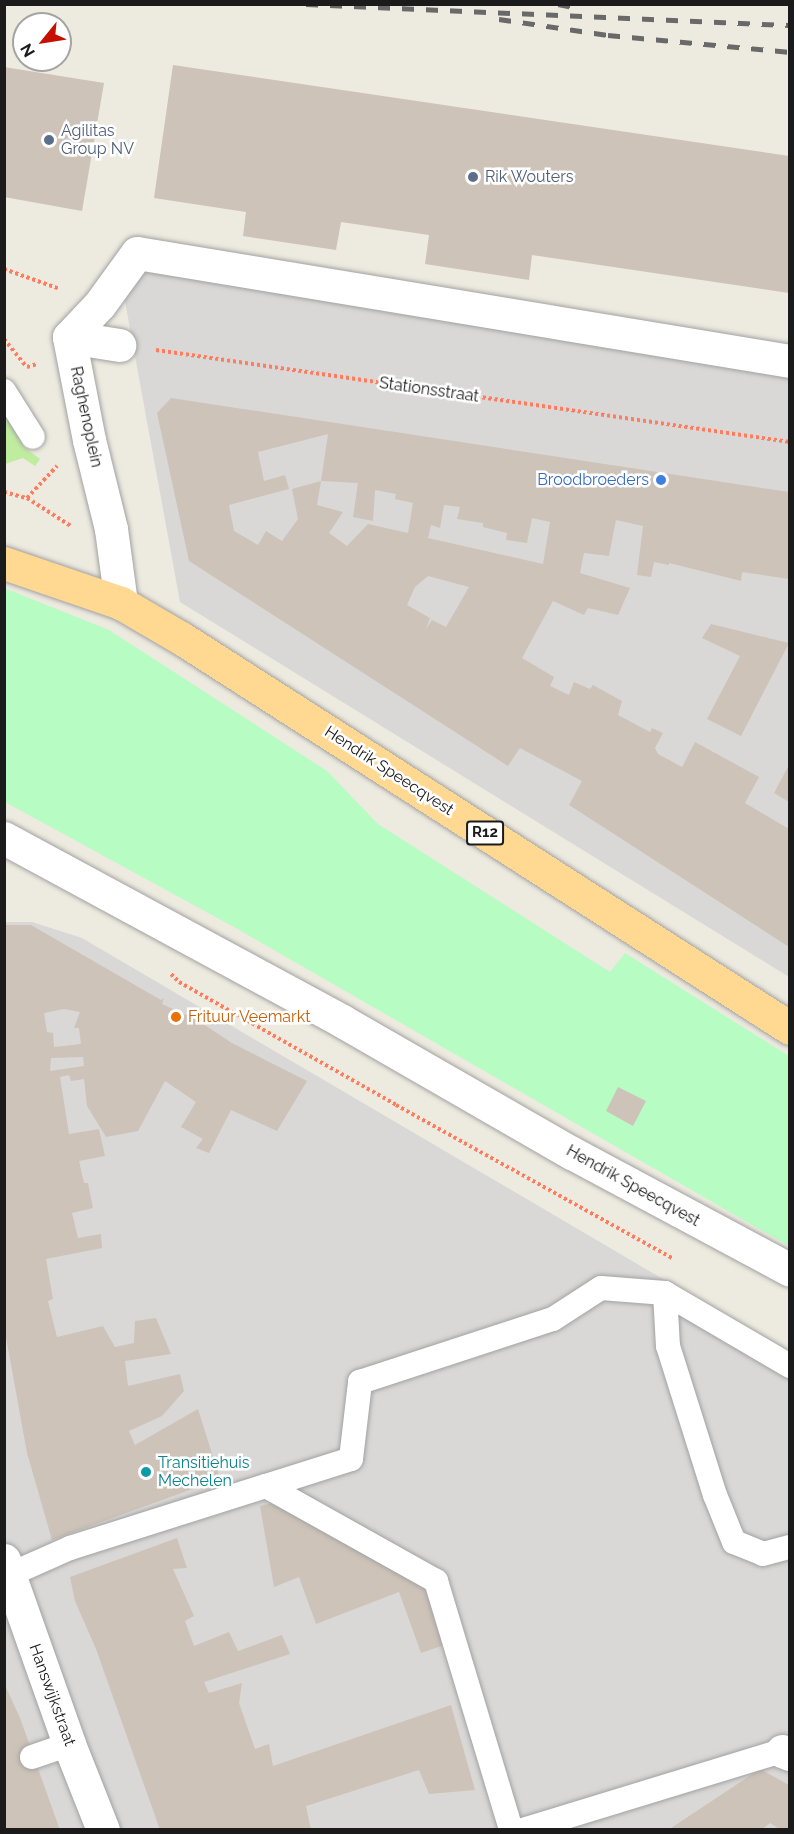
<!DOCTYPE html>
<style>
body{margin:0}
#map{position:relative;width:794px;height:1834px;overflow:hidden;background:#edeadf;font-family:Raleway,sans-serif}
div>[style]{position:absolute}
.residential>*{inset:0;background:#d9d8d7}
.grass>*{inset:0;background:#c0eca0}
.park>*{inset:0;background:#b7fcc2}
.building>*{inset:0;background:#cdc3b8}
.path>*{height:4px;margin-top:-2px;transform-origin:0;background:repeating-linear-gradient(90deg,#ff7c5e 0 3px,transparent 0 6px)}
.roads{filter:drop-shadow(0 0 2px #a2a2a2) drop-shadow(0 0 2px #a2a2a2)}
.service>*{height:24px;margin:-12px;padding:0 12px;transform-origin:12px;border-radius:12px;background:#fff}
.minor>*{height:33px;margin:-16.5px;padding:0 16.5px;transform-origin:16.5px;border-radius:16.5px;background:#fff}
.tertiary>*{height:33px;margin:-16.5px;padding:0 16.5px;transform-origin:16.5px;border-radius:16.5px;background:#fff}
.primary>*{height:33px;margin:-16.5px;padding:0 16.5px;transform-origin:16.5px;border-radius:16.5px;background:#ffd992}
.rail>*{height:4.5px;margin-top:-2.25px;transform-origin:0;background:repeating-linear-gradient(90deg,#696969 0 12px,transparent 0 24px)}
.dots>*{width:16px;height:16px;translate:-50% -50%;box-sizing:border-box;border:3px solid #fff;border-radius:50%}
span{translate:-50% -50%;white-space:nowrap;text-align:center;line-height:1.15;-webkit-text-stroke:5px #fff;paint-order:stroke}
.shield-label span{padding:2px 4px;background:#fff;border:2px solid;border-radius:4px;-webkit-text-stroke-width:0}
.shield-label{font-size:15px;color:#1b1b1b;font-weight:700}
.service-label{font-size:16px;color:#4e5e75}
.left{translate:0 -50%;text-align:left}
.street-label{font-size:16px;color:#1b1b1b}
.shop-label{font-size:16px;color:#366cbe}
.right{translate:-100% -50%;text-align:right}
.food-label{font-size:16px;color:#c56008}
.culture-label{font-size:16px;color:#0d838f}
.frame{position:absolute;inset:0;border:6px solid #1b1b1b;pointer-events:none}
.north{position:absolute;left:12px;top:12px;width:60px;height:60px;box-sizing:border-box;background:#fff;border:2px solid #a4a4a4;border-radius:50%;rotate:240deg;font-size:16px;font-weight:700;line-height:24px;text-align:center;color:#1b1b1b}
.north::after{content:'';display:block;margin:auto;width:21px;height:27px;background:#c51000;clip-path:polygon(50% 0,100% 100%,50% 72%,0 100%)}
</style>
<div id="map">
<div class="residential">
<i style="clip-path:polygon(118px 263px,789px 373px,789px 977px,180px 602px)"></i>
<i style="clip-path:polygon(4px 922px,32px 922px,82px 938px,789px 1353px,789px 1829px,5px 1829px)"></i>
</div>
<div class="grass">
<i style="clip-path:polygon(4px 410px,24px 447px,40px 459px,35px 466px,23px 458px,5px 464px)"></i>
</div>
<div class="park">
<i style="clip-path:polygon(4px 588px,109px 630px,327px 771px,378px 824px,610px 972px,625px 953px,789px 1056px,789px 1246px,234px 927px,5px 802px)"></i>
</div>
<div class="building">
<i style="clip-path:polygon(173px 65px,789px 156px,789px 293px,532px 255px,529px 280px,425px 264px,429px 235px,341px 222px,336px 250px,243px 236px,246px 212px,154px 198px)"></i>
<i style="clip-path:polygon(4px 67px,104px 83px,82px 211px,4px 197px)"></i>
<i style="clip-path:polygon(evenodd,171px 398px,789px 492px,789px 579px,742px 572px,741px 581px,669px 563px,669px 565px,654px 562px,651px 577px,637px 575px,643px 526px,616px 520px,609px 556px,584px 553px,580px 573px,630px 588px,618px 615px,588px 608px,584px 615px,553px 601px,522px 658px,554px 677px,550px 686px,569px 695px,574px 682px,590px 689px,593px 685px,622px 701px,618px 715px,650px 732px,652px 728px,663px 733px,655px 748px,658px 754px,682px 767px,695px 742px,759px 777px,745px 803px,789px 829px,789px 947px,569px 805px,582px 781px,520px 748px,508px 766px,189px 561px,157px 413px,171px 398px,328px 434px,321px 481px,292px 489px,298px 519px,282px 541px,266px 531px,258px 545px,234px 531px,229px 505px,289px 489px,285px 475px,264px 481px,258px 452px,328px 434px,171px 398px,321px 481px,358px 483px,353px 517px,373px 521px,375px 490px,396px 494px,395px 499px,413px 503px,408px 533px,368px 524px,347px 546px,329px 533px,343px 512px,317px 505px,321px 481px,171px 398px,444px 505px,460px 507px,457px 519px,483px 523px,483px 527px,507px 533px,506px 540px,527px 543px,532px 518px,550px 522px,543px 564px,428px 538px,431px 525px,440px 528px,444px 505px,171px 398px,428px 576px,469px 587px,446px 627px,432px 620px,426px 629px,430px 618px,407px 605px,415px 587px,428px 576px)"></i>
<i style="clip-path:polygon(711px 624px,789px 643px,741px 736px,707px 719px,740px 656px,702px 638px)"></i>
<i style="clip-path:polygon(789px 765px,789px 802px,774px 793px)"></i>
<i style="clip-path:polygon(evenodd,4px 925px,31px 925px,161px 1000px,164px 998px,162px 1004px,197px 1020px,232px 1043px,307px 1081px,277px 1131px,231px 1110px,209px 1153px,196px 1148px,203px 1139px,181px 1127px,196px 1102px,165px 1081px,138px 1131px,106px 1137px,87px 1106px,84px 1079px,71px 1081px,69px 1075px,60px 1077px,69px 1134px,99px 1129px,105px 1156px,79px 1161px,84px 1183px,88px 1183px,93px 1208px,72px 1213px,78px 1238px,101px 1234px,102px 1248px,46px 1259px,53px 1299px,48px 1301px,57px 1337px,103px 1326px,115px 1347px,134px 1343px,135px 1321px,156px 1318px,171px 1354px,125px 1361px,128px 1386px,180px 1374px,184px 1391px,162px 1416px,129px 1431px,135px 1445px,198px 1409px,220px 1479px,52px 1540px,27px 1453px,4px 1326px,4px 925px,64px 1009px,80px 1012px,74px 1028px,79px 1028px,81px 1044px,54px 1047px,53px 1033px,47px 1032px,44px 1013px,64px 1009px,4px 925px,83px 1057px,84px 1066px,50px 1071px,51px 1058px,83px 1057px)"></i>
<i style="clip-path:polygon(618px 1087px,646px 1101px,633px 1126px,606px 1111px)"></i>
<i style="clip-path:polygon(272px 1503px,423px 1584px,447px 1644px,421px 1653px,399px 1592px,316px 1624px,299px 1577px,274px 1587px,260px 1506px)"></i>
<i style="clip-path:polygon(177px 1538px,187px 1568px,173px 1569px,194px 1616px,185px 1621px,194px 1646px,229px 1632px,238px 1651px,282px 1635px,290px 1654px,204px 1682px,209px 1693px,242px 1683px,239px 1703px,255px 1749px,269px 1744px,273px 1766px,451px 1705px,475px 1790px,429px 1794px,419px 1770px,306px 1806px,311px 1830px,160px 1830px,96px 1649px,75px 1601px,70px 1577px)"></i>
<i style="clip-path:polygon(4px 1683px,20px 1718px,60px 1830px,4px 1830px)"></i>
<i style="clip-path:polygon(760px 1769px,789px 1785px,789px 1830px,781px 1830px,770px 1823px,761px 1830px,668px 1830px)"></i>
</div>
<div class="path">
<i style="left:4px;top:269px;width:59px;rotate:19.7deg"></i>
<i style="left:4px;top:339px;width:36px;rotate:51deg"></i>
<i style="left:27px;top:367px;width:10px;rotate:-17deg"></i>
<i style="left:156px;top:350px;width:641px;rotate:8.26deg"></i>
<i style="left:4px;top:492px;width:24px;rotate:15deg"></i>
<i style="left:27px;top:498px;width:52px;rotate:32.5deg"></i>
<i style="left:27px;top:498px;width:44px;rotate:-46.8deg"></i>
<i style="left:171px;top:974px;width:11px;rotate:45deg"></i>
<i style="left:179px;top:982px;width:249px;rotate:29.5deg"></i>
<i style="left:396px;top:1105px;width:316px;rotate:29deg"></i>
</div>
<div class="roads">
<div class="service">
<i style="left:4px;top:391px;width:54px;rotate:57.8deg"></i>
<i style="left:665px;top:1293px;width:53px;rotate:86.8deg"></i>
<i style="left:668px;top:1346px;width:156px;rotate:72.5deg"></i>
<i style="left:715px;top:1495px;width:51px;rotate:68deg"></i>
<i style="left:734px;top:1542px;width:31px;rotate:22deg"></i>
<i style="left:763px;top:1554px;width:28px;rotate:-15deg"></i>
<i style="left:266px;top:1486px;width:89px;rotate:-17.6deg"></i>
<i style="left:351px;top:1459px;width:78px;rotate:-83.3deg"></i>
<i style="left:360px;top:1382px;width:203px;rotate:-18.1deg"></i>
<i style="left:553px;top:1319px;width:57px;rotate:-32.9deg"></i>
<i style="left:601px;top:1288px;width:64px;rotate:4.5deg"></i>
<i style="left:665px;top:1293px;width:145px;rotate:30.3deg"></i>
<i style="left:9px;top:1575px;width:67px;rotate:-23.9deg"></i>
<i style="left:70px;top:1548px;width:206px;rotate:-17.6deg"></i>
<i style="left:266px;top:1486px;width:195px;rotate:29.2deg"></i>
<i style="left:436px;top:1581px;width:260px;rotate:73.2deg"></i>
<i style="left:32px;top:1757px;width:39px;rotate:-19deg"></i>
<i style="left:523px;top:1830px;width:271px;rotate:-17deg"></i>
</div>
<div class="minor">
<i style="left:69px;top:337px;width:45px;rotate:-46.8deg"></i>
<i style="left:100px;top:304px;width:63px;rotate:-54deg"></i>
<i style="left:137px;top:253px;width:662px;rotate:9.39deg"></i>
<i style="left:69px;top:337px;width:105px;rotate:79deg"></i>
<i style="left:89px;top:440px;width:92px;rotate:76.1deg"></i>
<i style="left:111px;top:529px;width:75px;rotate:82.3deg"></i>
<i style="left:69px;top:337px;width:51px;rotate:9.1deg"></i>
<i style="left:4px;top:1560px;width:195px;rotate:70.5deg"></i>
<i style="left:69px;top:1744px;width:92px;rotate:68.4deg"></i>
<i style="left:782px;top:1751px;width:9px;rotate:21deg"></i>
</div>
<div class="tertiary">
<i style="left:4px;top:838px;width:384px;rotate:28.4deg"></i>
<i style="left:342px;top:1021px;width:265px;rotate:29.9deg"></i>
<i style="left:572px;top:1153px;width:247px;rotate:28.2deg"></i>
</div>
<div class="primary">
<i style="left:4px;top:563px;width:124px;rotate:18.9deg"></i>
<i style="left:121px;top:603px;width:69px;rotate:30.3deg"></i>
<i style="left:181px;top:638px;width:723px;rotate:32.64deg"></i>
</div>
</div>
<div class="rail">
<i style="left:306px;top:4px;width:484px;rotate:2.5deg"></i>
<i style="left:558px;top:4px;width:21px;rotate:11deg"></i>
<i style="left:499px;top:19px;width:110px;rotate:8.4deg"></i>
<i style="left:608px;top:35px;width:183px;rotate:5.3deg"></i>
</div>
<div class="dots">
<i style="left:49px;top:140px;background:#5c6f8a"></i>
<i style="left:473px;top:177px;background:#5c6f8a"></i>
<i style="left:661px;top:480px;background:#3f7fe0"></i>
<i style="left:176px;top:1017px;background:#e8710a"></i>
<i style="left:146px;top:1472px;background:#0f9aa8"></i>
</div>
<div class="shield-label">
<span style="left:485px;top:833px">R12</span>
</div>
<div class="service-label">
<span class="left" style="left:61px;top:140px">Agilitas<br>Group NV</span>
<span class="left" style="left:485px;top:177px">Rik Wouters</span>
</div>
<div class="street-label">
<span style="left:429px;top:390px;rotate:8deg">Stationsstraat</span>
<span style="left:86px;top:417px;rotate:78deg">Raghenoplein</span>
<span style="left:389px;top:771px;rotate:33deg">Hendrik Speecqvest</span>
<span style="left:633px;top:1186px;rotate:29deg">Hendrik Speecqvest</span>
<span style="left:52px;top:1695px;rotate:70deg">Hanswijkstraat</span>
</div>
<div class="shop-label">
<span class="right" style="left:649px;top:480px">Broodbroeders</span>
</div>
<div class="food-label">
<span class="left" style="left:188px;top:1017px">Frituur Veemarkt</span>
</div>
<div class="culture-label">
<span class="left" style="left:158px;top:1472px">Transitiehuis<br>Mechelen</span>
</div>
<div class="frame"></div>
<div class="north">N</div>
</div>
